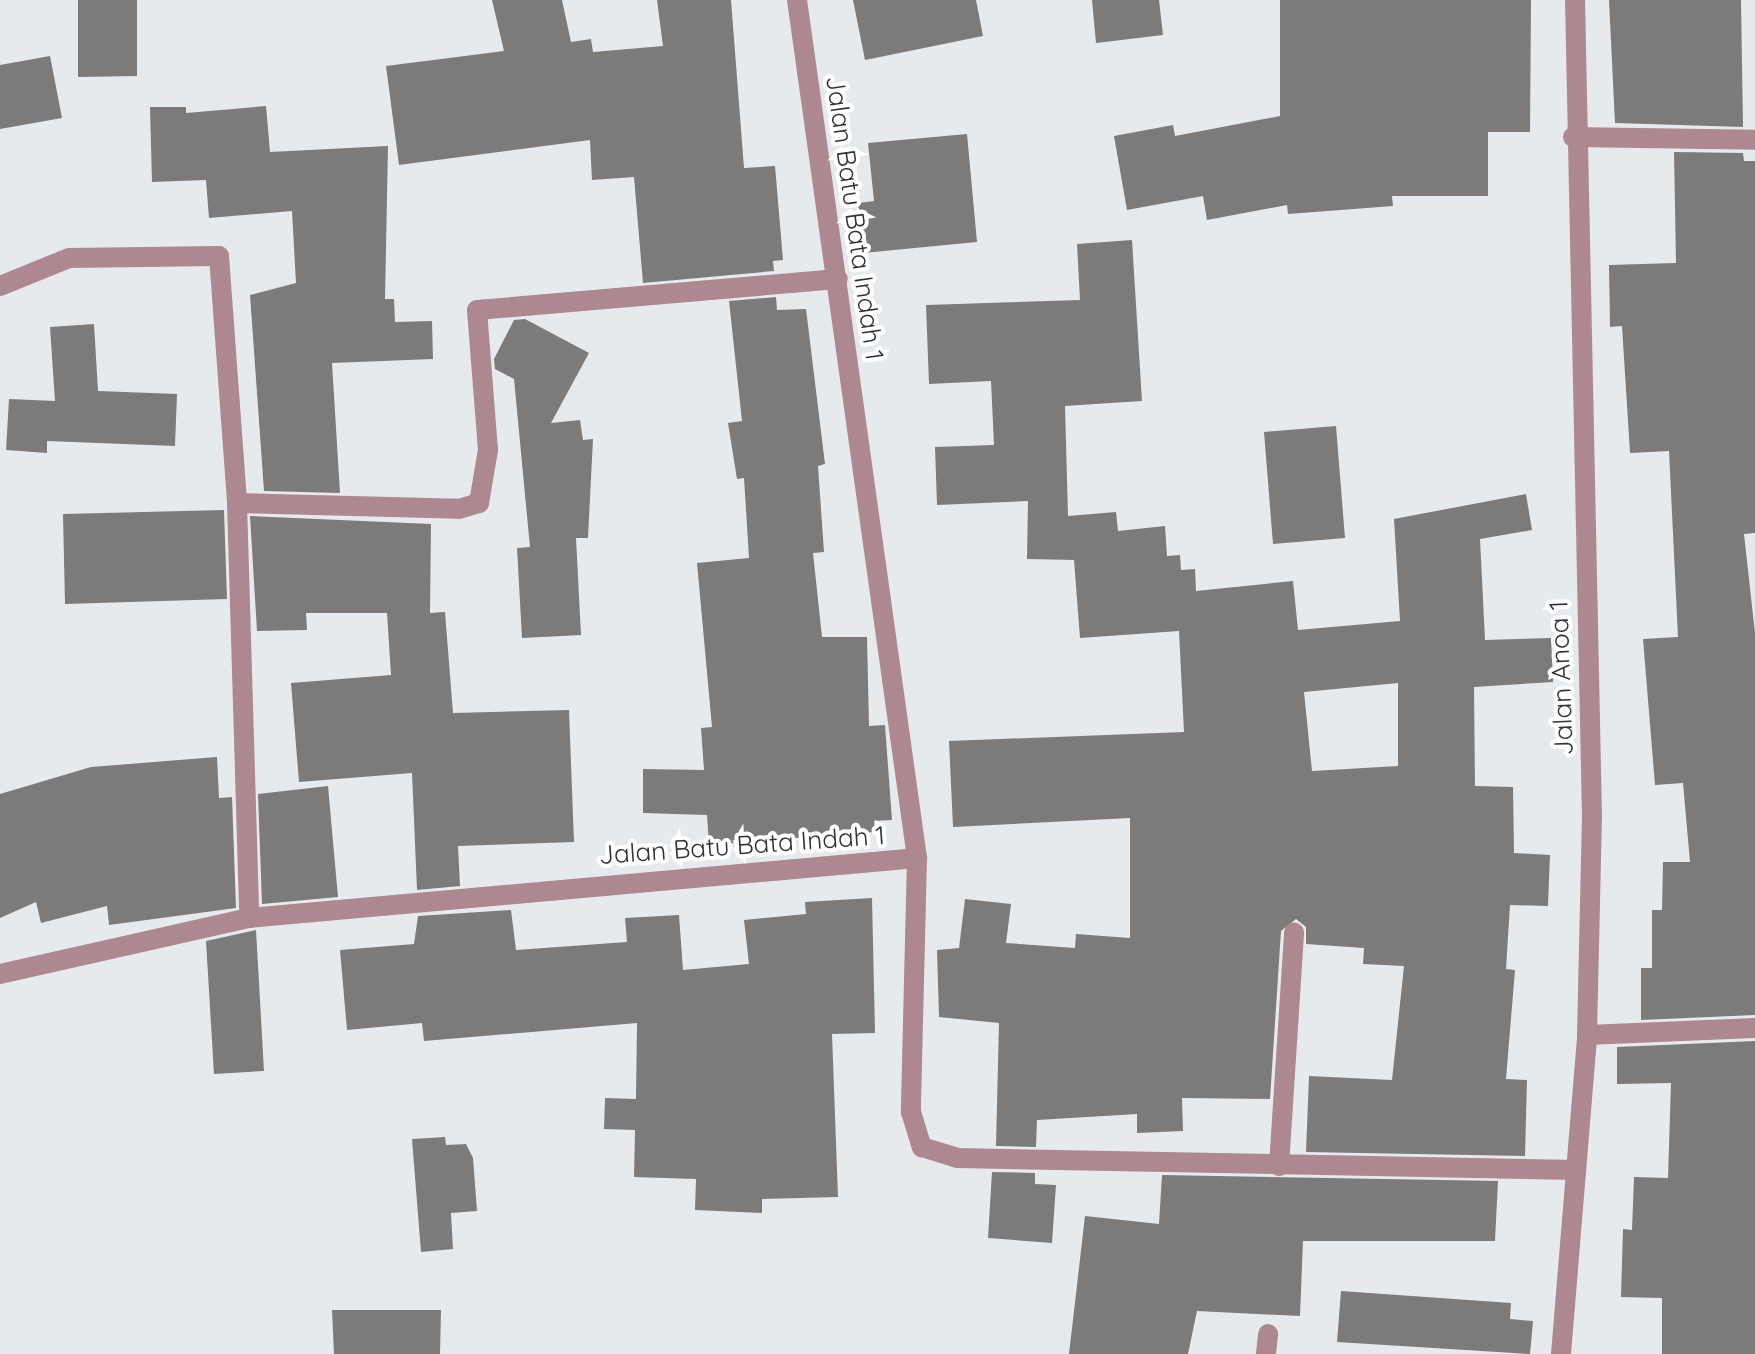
<!DOCTYPE html>
<style>
body{margin:0}
#map{position:relative;width:1755px;height:1354px;overflow:hidden;background:#e7eaec;font-family:Quicksand,sans-serif}
div>[style]{position:absolute}
.building>*{inset:0;background:#7d7a7a}
.minor>*{height:20px;margin:-10px;padding:0 10px;transform-origin:10px;border-radius:10px;background:#ae8890}
span{translate:-50% -50%;white-space:nowrap;text-align:center;line-height:1.15;-webkit-text-stroke:8px #fff;paint-order:stroke}
.street-label{font-size:26px;color:#313232}
</style>
<div id="map">
<div class="building">
<i style="clip-path:polygon(78px 0,137px 0,137px 76px,78px 77px)"></i>
<i style="clip-path:polygon(492px 0,562px 0,571px 42px,591px 39px,593px 52px,663px 46px,657px 0,731px 0,744px 168px,775px 166px,783px 260px,773px 261px,774px 271px,643px 283px,634px 177px,592px 180px,590px 140px,399px 165px,386px 66px,504px 51px)"></i>
<i style="clip-path:polygon(853px 0,976px 0,983px 36px,865px 60px)"></i>
<i style="clip-path:polygon(1092px 0,1159px 0,1163px 35px,1096px 43px)"></i>
<i style="clip-path:polygon(1280px 0,1531px 0,1530px 132px,1488px 132px,1488px 196px,1392px 196px,1393px 206px,1288px 214px,1287px 205px,1207px 220px,1203px 196px,1127px 210px,1114px 136px,1173px 125px,1175px 136px,1280px 116px)"></i>
<i style="clip-path:polygon(1609px 0,1741px 0,1743px 127px,1615px 123px)"></i>
<i style="clip-path:polygon(50px 56px,62px 118px,0 129px,0 65px)"></i>
<i style="clip-path:polygon(266px 106px,270px 152px,388px 146px,385px 299px,394px 299px,395px 322px,432px 321px,433px 359px,332px 363px,340px 493px,264px 491px,250px 295px,296px 283px,292px 211px,209px 218px,206px 180px,152px 182px,150px 107px,186px 107px,186px 113px)"></i>
<i style="clip-path:polygon(967px 134px,977px 242px,863px 253px,858px 203px,874px 201px,868px 143px)"></i>
<i style="clip-path:polygon(1674px 152px,1743px 153px,1744px 161px,1755px 161px,1755px 533px,1744px 534px,1755px 633px,1755px 1015px,1641px 1020px,1641px 968px,1652px 968px,1652px 910px,1662px 910px,1663px 862px,1690px 862px,1683px 783px,1655px 785px,1643px 639px,1678px 637px,1669px 451px,1630px 453px,1622px 326px,1610px 327px,1609px 265px,1676px 263px)"></i>
<i style="clip-path:polygon(evenodd,1132px 240px,1142px 401px,1065px 406px,1068px 516px,1116px 512px,1118px 531px,1165px 526px,1167px 556px,1180px 555px,1181px 570px,1195px 569px,1196px 591px,1293px 581px,1298px 630px,1400px 621px,1394px 519px,1526px 494px,1532px 530px,1480px 539px,1485px 640px,1551px 638px,1553px 682px,1474px 687px,1475px 786px,1513px 787px,1514px 853px,1550px 855px,1548px 906px,1510px 905px,1506px 969px,1515px 970px,1506px 1079px,1527px 1080px,1525px 1156px,1306px 1152px,1309px 1076px,1392px 1080px,1404px 966px,1363px 964px,1364px 948px,1306px 944px,1306px 927px,1296px 919px,1281px 931px,1270px 1099px,1182px 1098px,1183px 1131px,1137px 1133px,1137px 1114px,1037px 1120px,1036px 1147px,996px 1146px,999px 1023px,939px 1017px,937px 950px,959px 948px,965px 899px,1011px 904px,1006px 943px,1075px 948px,1076px 934px,1130px 938px,1130px 818px,953px 827px,949px 741px,1184px 732px,1179px 631px,1080px 638px,1074px 560px,1027px 559px,1028px 501px,937px 505px,935px 447px,994px 445px,991px 381px,929px 384px,926px 305px,1080px 300px,1077px 244px,1132px 240px,1398px 683px,1398px 766px,1312px 771px,1304px 692px,1398px 683px)"></i>
<i style="clip-path:polygon(776px 297px,777px 310px,806px 309px,825px 464px,818px 466px,824px 552px,813px 553px,822px 637px,867px 637px,869px 726px,885px 725px,892px 820px,874px 821px,875px 832px,709px 845px,707px 815px,643px 813px,643px 769px,704px 770px,701px 728px,712px 727px,697px 563px,749px 558px,744px 478px,737px 479px,728px 423px,742px 421px,729px 301px)"></i>
<i style="clip-path:polygon(525px 319px,589px 353px,551px 423px,580px 420px,583px 440px,593px 439px,588px 538px,576px 538px,581px 635px,522px 638px,517px 548px,530px 547px,514px 379px,495px 369px,494px 359px,514px 320px)"></i>
<i style="clip-path:polygon(94px 324px,98px 391px,177px 394px,175px 446px,47px 441px,47px 453px,6px 450px,9px 399px,55px 401px,50px 327px)"></i>
<i style="clip-path:polygon(1336px 426px,1345px 538px,1273px 544px,1264px 432px)"></i>
<i style="clip-path:polygon(224px 510px,227px 599px,65px 604px,63px 514px)"></i>
<i style="clip-path:polygon(250px 516px,431px 524px,430px 613px,445px 612px,453px 713px,569px 710px,574px 842px,458px 846px,460px 886px,417px 890px,412px 773px,299px 782px,291px 683px,391px 675px,387px 613px,306px 613px,307px 630px,257px 631px)"></i>
<i style="clip-path:polygon(217px 757px,219px 798px,232px 797px,236px 908px,109px 925px,107px 906px,41px 923px,36px 902px,0 918px,0 794px,91px 767px)"></i>
<i style="clip-path:polygon(328px 786px,338px 897px,262px 904px,258px 794px)"></i>
<i style="clip-path:polygon(872px 898px,875px 1033px,832px 1034px,838px 1197px,762px 1199px,762px 1213px,695px 1210px,696px 1179px,634px 1177px,635px 1130px,604px 1129px,605px 1098px,636px 1099px,637px 1023px,424px 1041px,422px 1023px,347px 1030px,340px 950px,414px 944px,418px 916px,511px 910px,516px 950px,627px 942px,625px 918px,679px 915px,683px 970px,749px 964px,744px 920px,806px 914px,805px 902px)"></i>
<i style="clip-path:polygon(256px 930px,264px 1071px,214px 1074px,206px 941px)"></i>
<i style="clip-path:polygon(1755px 1041px,1755px 1354px,1662px 1354px,1662px 1298px,1621px 1297px,1623px 1229px,1632px 1230px,1634px 1177px,1668px 1178px,1671px 1083px,1617px 1084px,1617px 1047px)"></i>
<i style="clip-path:polygon(445px 1137px,446px 1145px,466px 1144px,473px 1158px,477px 1211px,451px 1213px,453px 1249px,421px 1252px,412px 1139px)"></i>
<i style="clip-path:polygon(992px 1172px,1035px 1173px,1035px 1184px,1056px 1185px,1052px 1243px,988px 1238px)"></i>
<i style="clip-path:polygon(1162px 1175px,1498px 1181px,1495px 1241px,1303px 1241px,1300px 1316px,1197px 1311px,1188px 1354px,1069px 1354px,1085px 1216px,1159px 1224px)"></i>
<i style="clip-path:polygon(1341px 1291px,1511px 1303px,1510px 1319px,1533px 1321px,1530px 1354px,1337px 1342px)"></i>
<i style="clip-path:polygon(332px 1310px,441px 1310px,440px 1354px,334px 1354px)"></i>
</div>
<div class="minor">
<i style="left:1573px;top:137px;width:182px;rotate:0.9deg"></i>
<i style="left:0;top:286px;width:74px;rotate:-22.1deg"></i>
<i style="left:69px;top:258px;width:150px;rotate:-0.8deg"></i>
<i style="left:219px;top:256px;width:248px;rotate:85.8deg"></i>
<i style="left:237px;top:503px;width:415px;rotate:88.3deg"></i>
<i style="left:237px;top:503px;width:222px;rotate:1.5deg"></i>
<i style="left:459px;top:509px;width:21px;rotate:-17deg"></i>
<i style="left:479px;top:503px;width:54px;rotate:-80.4deg"></i>
<i style="left:488px;top:450px;width:140px;rotate:-94.5deg"></i>
<i style="left:477px;top:310px;width:362px;rotate:-4.9deg"></i>
<i style="left:917px;top:858px;width:254px;rotate:91.4deg"></i>
<i style="left:911px;top:1112px;width:37px;rotate:73deg"></i>
<i style="left:922px;top:1147px;width:37px;rotate:17deg"></i>
<i style="left:957px;top:1158px;width:619px;rotate:1.11deg"></i>
<i style="left:0;top:974px;width:255px;rotate:-12.7deg"></i>
<i style="left:249px;top:918px;width:671px;rotate:-5.13deg"></i>
<i style="left:917px;top:858px;width:866px;rotate:-97.96deg"></i>
<i style="left:1587px;top:1035px;width:168px;rotate:-2.4deg"></i>
<i style="left:1279px;top:1166px;width:234px;rotate:-86.3deg"></i>
<i style="left:1266px;top:1354px;width:20px;rotate:-84deg"></i>
<i style="left:1561px;top:1354px;width:320px;rotate:-85.3deg"></i>
<i style="left:1587px;top:1035px;width:218px;rotate:-88.7deg"></i>
<i style="left:1592px;top:817px;width:817px;rotate:-91.19deg"></i>
</div>
<div class="street-label">
<span style="left:855px;top:218px;rotate:82deg">Jalan Batu Bata Indah 1</span>
<span style="left:1561px;top:678px;rotate:-92deg">Jalan Anoa 1</span>
<span style="left:742px;top:845px;rotate:-4deg">Jalan Batu Bata Indah 1</span>
</div>
</div>
